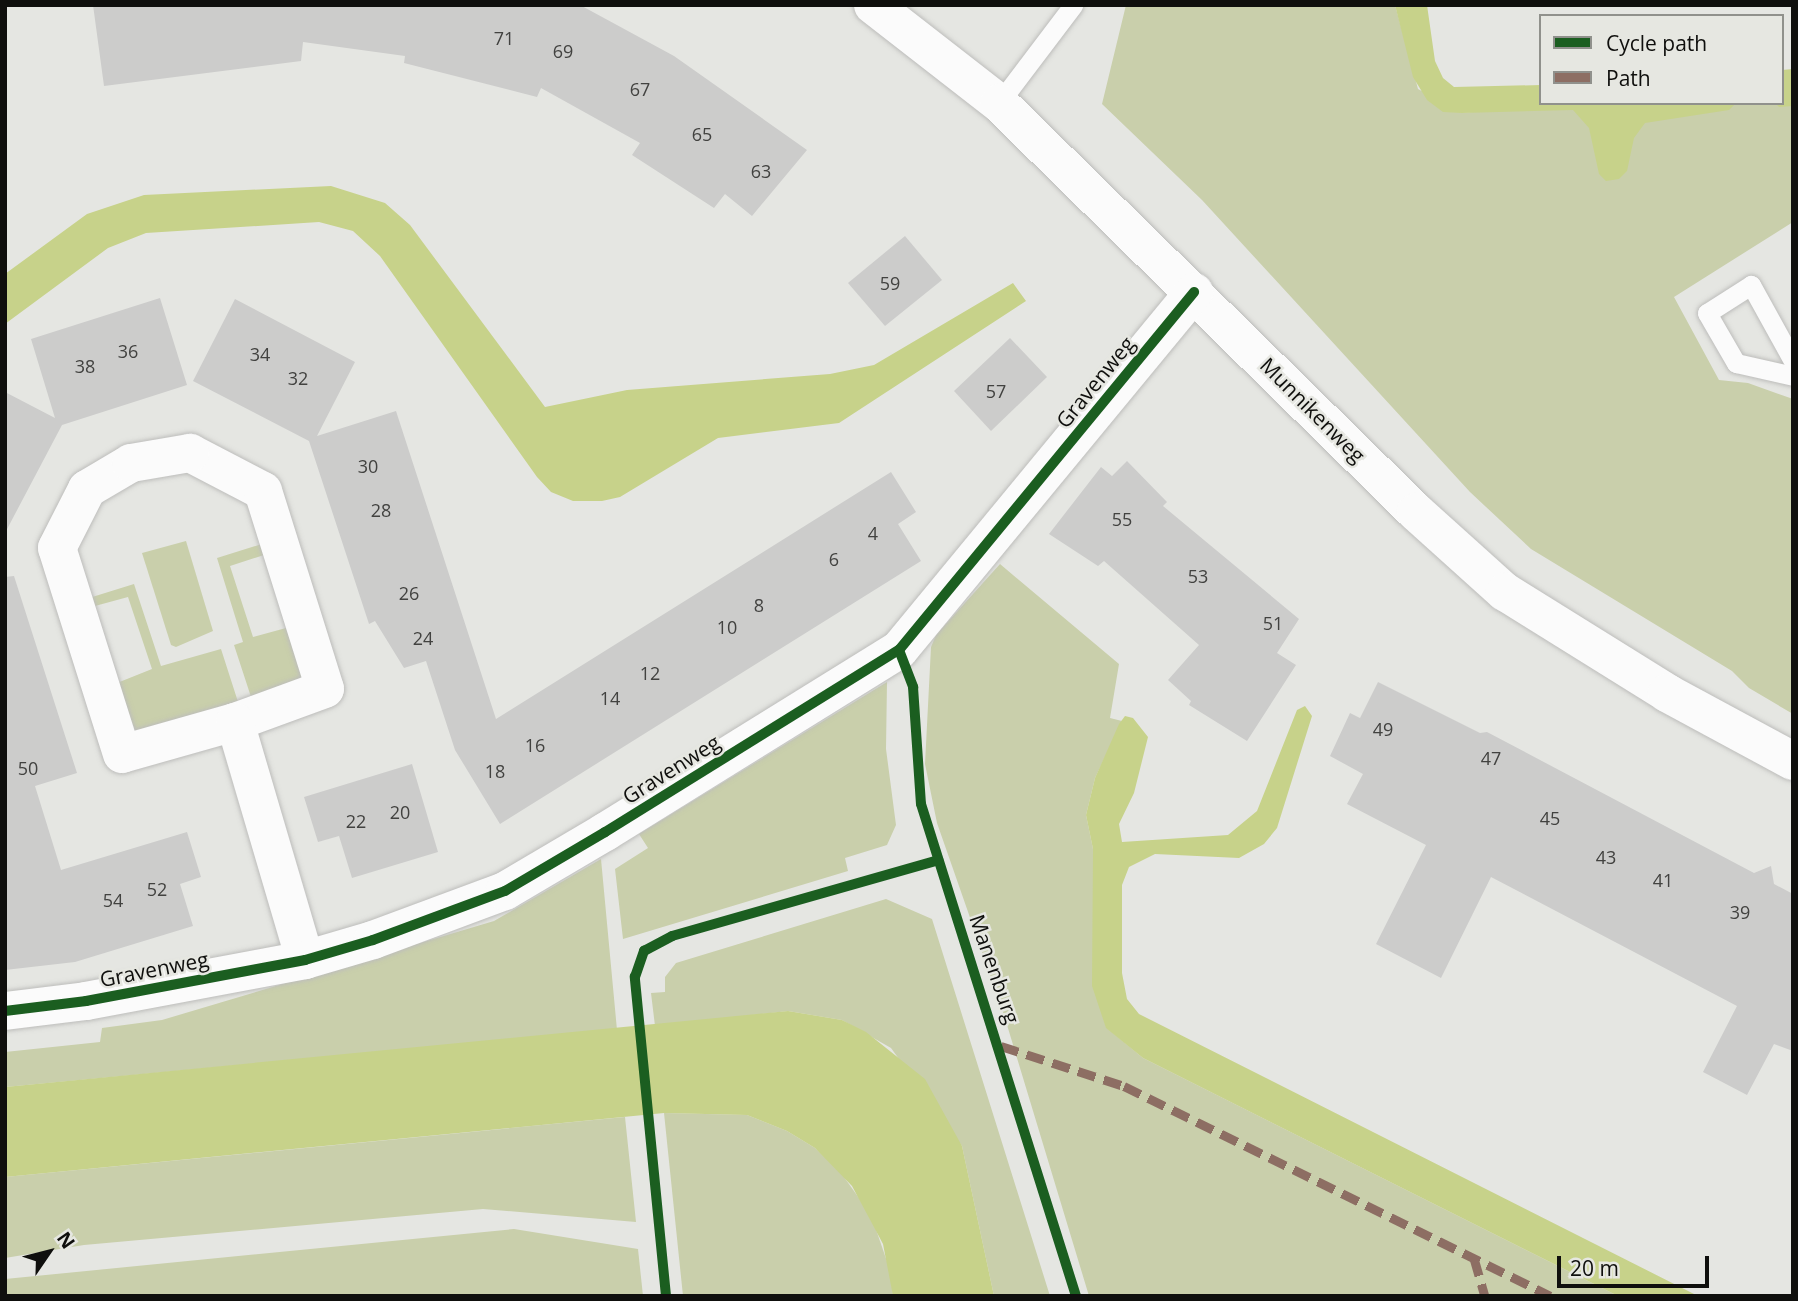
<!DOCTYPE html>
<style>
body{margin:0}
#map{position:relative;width:1798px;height:1301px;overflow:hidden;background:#e5e6e2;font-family:"Open Sans",sans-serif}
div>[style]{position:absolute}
.green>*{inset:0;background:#c9cfab}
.water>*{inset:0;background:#c7d28a}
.building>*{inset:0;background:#cccccb}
.roads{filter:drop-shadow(0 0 2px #bdbdbb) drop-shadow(0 0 2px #bdbdbb)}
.service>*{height:19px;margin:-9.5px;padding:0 9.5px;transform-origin:9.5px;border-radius:9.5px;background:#fbfbfb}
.minor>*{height:38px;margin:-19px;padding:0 19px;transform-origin:19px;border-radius:19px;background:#fbfbfb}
.quiet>*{height:9px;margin-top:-4.5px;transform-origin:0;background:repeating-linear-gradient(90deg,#8d6e63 0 18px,transparent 0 27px)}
.cycleway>*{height:10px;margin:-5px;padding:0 5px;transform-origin:5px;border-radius:5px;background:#1b5e20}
span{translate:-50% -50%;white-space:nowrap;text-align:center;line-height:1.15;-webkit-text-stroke:5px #e6e7e1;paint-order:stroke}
.number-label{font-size:18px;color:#424240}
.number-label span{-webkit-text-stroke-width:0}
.street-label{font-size:21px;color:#0f0f0d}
.frame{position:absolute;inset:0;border:7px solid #0f0f0d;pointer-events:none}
.legend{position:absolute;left:1539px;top:14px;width:245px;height:91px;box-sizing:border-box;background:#e6e7e1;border:2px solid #90918c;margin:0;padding:9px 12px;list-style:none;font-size:21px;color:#0f0f0d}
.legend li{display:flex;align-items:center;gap:14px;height:35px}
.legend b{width:35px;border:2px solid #90918c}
.north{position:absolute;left:14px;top:1217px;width:70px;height:70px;-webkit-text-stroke:5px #e6e7e1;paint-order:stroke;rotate:55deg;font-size:19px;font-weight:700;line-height:28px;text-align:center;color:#0f0f0d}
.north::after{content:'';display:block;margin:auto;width:24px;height:32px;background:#0f0f0d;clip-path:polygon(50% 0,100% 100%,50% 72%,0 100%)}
.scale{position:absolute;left:1557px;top:1256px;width:152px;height:32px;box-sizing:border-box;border:4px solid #0f0f0d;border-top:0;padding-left:9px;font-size:21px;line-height:24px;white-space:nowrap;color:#0f0f0d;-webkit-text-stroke:5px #e6e7e1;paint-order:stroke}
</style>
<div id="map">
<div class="green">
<i style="clip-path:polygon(1126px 5px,1395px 5px,1418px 89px,1462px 113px,1571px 103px,1782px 103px,1793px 84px,1793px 222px,1674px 297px,1719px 380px,1748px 383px,1793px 399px,1793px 714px,1749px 688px,1732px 671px,1531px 549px,1470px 492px,1202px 200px,1102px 104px)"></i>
<i style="clip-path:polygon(186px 541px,213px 631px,176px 647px,171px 645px,142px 553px)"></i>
<i style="clip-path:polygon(262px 544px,264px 555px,230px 566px,253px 637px,286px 628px,303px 677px,252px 700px,234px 645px,243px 642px,217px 558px)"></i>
<i style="clip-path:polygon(1000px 564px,1119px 664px,1110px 718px,1122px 721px,1095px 778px,1086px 815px,1093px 849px,1107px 1028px,1143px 1058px,1618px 1296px,1089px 1296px,1004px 1015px,937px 823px,925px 764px,931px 647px,936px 635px)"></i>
<i style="clip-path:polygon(134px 584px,161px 666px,221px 649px,239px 705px,149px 733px,135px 730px,117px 683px,152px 669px,128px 597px,95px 606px,89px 598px)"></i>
<i style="clip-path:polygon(887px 682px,886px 749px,896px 825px,887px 845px,845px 858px,848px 871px,623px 939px,615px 869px,648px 848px,639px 834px)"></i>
<i style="clip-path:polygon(601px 859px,617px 1030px,5px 1087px,5px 1052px,100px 1042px,102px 1028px,162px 1020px,494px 921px)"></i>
<i style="clip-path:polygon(886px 899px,932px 919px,1050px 1296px,994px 1296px,962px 1146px,891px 1048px,842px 1020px,788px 1011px,655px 1026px,651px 993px,665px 992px,665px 977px,676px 963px)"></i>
<i style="clip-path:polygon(664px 1113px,747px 1115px,787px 1131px,815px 1148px,839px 1170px,871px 1215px,892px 1276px,893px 1296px,683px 1296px)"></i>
<i style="clip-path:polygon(625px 1117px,636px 1222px,483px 1209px,84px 1245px,5px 1258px,5px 1177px)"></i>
<i style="clip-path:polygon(514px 1229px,638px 1249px,643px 1296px,5px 1296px,5px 1279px)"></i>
</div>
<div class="water">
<i style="clip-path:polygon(1395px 5px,1427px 5px,1435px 61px,1443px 78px,1454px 87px,1541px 85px,1541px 103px,1736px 103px,1729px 110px,1645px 123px,1634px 138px,1627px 171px,1619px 179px,1606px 181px,1599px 174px,1589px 128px,1573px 110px,1462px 113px,1443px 112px,1427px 100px,1413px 77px)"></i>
<i style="clip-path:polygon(1793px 69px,1793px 106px,1779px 107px,1775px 103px,1782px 103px,1782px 70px)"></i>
<i style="clip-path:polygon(331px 186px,385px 203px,410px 225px,545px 407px,627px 390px,830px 374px,874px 365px,1013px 283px,1026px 301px,839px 423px,718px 438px,620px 497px,602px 501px,573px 501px,551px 492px,537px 477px,380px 256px,353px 231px,319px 222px,146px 233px,108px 248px,5px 324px,5px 274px,87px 214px,144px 195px)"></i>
<i style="clip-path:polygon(1305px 706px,1312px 716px,1277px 828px,1264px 844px,1239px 858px,1155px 854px,1129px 867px,1122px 885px,1122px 973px,1127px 999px,1139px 1014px,1698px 1296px,1618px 1296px,1143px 1058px,1106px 1028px,1092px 986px,1093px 849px,1086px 815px,1095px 778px,1119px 724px,1125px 716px,1133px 718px,1148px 737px,1134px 793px,1119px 824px,1122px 842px,1228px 835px,1257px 811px,1297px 710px)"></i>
<i style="clip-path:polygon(788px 1011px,842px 1020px,866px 1032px,925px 1079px,962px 1146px,994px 1296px,893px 1296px,883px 1244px,852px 1186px,815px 1148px,787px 1131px,747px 1115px,664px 1113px,5px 1177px,5px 1087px)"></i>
</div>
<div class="building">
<i style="clip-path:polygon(93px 5px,580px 5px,674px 56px,807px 150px,752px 216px,725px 194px,714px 208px,632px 155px,640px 143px,541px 88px,537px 97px,404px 63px,405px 56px,303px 42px,301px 61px,104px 86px)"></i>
<i style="clip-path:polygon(905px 236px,942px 280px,885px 326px,848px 283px)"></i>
<i style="clip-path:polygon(160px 298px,187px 385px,62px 425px,5px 533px,5px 392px,55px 418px,31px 339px)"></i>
<i style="clip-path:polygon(235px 299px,355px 362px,317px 436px,396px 411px,496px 719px,891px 472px,916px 512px,898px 524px,921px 561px,500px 824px,455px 750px,426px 661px,404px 668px,375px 621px,369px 624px,309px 441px,193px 381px)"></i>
<i style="clip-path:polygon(1010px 338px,1047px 377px,991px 431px,954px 391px)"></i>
<i style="clip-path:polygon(1127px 461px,1167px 502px,1163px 506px,1299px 619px,1277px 653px,1296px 665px,1247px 741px,1189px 705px,1191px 701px,1168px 680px,1199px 645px,1104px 561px,1098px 566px,1049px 534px,1101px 467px,1112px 476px)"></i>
<i style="clip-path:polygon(14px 576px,77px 773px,35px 786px,61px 870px,187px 832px,201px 877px,180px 884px,193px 926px,75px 962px,5px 970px,5px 577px)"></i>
<i style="clip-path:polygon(1378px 682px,1480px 733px,1487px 732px,1754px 873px,1771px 866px,1774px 884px,1793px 894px,1793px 1051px,1774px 1044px,1747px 1095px,1703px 1072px,1737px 1006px,1491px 877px,1441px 978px,1376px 944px,1426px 845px,1347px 804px,1363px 774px,1330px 756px,1350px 713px,1360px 718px)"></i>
<i style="clip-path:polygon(412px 764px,438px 852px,352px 878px,339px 836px,318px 842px,304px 797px)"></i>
</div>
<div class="roads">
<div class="service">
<i style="left:999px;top:103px;width:123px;rotate:-52.9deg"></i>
<i style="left:1793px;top:361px;width:87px;rotate:-118.9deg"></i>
<i style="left:1751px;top:285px;width:52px;rotate:147.5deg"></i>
<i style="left:1707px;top:313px;width:58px;rotate:59.9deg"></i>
<i style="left:1736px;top:363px;width:58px;rotate:12.8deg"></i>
</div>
<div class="minor">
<i style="left:873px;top:5px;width:160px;rotate:37.9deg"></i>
<i style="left:999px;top:103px;width:584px;rotate:44.45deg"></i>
<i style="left:1416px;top:512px;width:120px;rotate:42deg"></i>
<i style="left:1505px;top:592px;width:191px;rotate:31.9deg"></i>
<i style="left:1667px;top:693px;width:143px;rotate:28.4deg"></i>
<i style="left:190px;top:453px;width:82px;rotate:27.5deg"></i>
<i style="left:263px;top:491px;width:207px;rotate:72.6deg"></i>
<i style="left:325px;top:689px;width:96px;rotate:159.9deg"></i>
<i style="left:235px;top:722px;width:117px;rotate:164.2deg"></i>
<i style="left:122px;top:754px;width:216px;rotate:-107.5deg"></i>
<i style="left:57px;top:548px;width:66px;rotate:-63deg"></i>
<i style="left:87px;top:489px;width:51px;rotate:-30.6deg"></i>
<i style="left:131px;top:463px;width:60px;rotate:-9.6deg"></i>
<i style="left:235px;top:722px;width:248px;rotate:73.6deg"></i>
<i style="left:5px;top:1011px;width:82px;rotate:-7deg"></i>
<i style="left:86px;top:1001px;width:223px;rotate:-10.6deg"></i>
<i style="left:305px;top:960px;width:71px;rotate:-16.4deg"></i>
<i style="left:373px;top:940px;width:141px;rotate:-20.4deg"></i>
<i style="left:505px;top:891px;width:116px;rotate:-30.5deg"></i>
<i style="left:605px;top:832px;width:346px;rotate:-31.8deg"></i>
<i style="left:899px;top:650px;width:464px;rotate:-50.5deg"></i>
</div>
</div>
<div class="quiet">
<i style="left:1001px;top:1046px;width:129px;rotate:18deg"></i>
<i style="left:1124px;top:1086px;width:475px;rotate:26.2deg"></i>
<i style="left:1474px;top:1258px;width:40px;rotate:74deg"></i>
</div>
<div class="cycleway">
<i style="left:899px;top:650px;width:40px;rotate:69deg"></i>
<i style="left:913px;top:687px;width:117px;rotate:86.1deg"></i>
<i style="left:921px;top:804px;width:516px;rotate:72.51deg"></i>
<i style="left:5px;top:1011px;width:82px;rotate:-7deg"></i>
<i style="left:86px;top:1001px;width:223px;rotate:-10.6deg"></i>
<i style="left:305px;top:960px;width:71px;rotate:-16.4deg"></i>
<i style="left:373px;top:940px;width:141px;rotate:-20.4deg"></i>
<i style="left:505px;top:891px;width:116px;rotate:-30.5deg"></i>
<i style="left:605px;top:832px;width:346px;rotate:-31.8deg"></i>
<i style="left:899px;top:650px;width:464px;rotate:-50.5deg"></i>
<i style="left:666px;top:1296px;width:321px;rotate:-95.6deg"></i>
<i style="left:635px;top:977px;width:28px;rotate:-71deg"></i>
<i style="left:644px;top:951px;width:32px;rotate:-28deg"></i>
<i style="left:672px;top:936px;width:277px;rotate:-15.9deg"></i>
</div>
<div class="number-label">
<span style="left:504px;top:38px">71</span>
<span style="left:563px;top:51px">69</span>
<span style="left:640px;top:89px">67</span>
<span style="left:702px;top:134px">65</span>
<span style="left:761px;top:171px">63</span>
<span style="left:890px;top:283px">59</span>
<span style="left:128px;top:351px">36</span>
<span style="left:260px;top:354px">34</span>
<span style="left:85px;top:366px">38</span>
<span style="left:298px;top:378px">32</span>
<span style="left:996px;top:391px">57</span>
<span style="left:368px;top:466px">30</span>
<span style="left:381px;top:510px">28</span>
<span style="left:1122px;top:519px">55</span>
<span style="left:873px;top:533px">4</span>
<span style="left:834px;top:559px">6</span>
<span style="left:1198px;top:576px">53</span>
<span style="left:409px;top:593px">26</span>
<span style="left:759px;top:605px">8</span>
<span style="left:1273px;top:623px">51</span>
<span style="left:727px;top:627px">10</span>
<span style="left:423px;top:638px">24</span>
<span style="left:650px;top:673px">12</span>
<span style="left:610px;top:698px">14</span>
<span style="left:1383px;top:729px">49</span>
<span style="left:535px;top:745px">16</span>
<span style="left:1491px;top:758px">47</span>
<span style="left:28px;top:768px">50</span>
<span style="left:495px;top:771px">18</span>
<span style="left:400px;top:812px">20</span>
<span style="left:1550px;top:818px">45</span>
<span style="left:356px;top:821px">22</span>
<span style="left:1606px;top:857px">43</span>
<span style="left:1663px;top:880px">41</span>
<span style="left:157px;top:889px">52</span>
<span style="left:113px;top:900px">54</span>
<span style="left:1740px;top:912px">39</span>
</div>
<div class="street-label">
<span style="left:1095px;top:382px;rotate:-51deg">Gravenweg</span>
<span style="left:1313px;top:410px;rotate:45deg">Munnikenweg</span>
<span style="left:671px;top:769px;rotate:-32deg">Gravenweg</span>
<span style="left:154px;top:969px;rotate:-11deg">Gravenweg</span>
<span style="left:995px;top:969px;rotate:71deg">Manenburg</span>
</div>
<div class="frame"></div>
<ul class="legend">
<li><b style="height:9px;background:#1b5e20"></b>Cycle path</li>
<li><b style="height:9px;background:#8d6e63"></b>Path</li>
</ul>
<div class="north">N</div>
<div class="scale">20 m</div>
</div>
